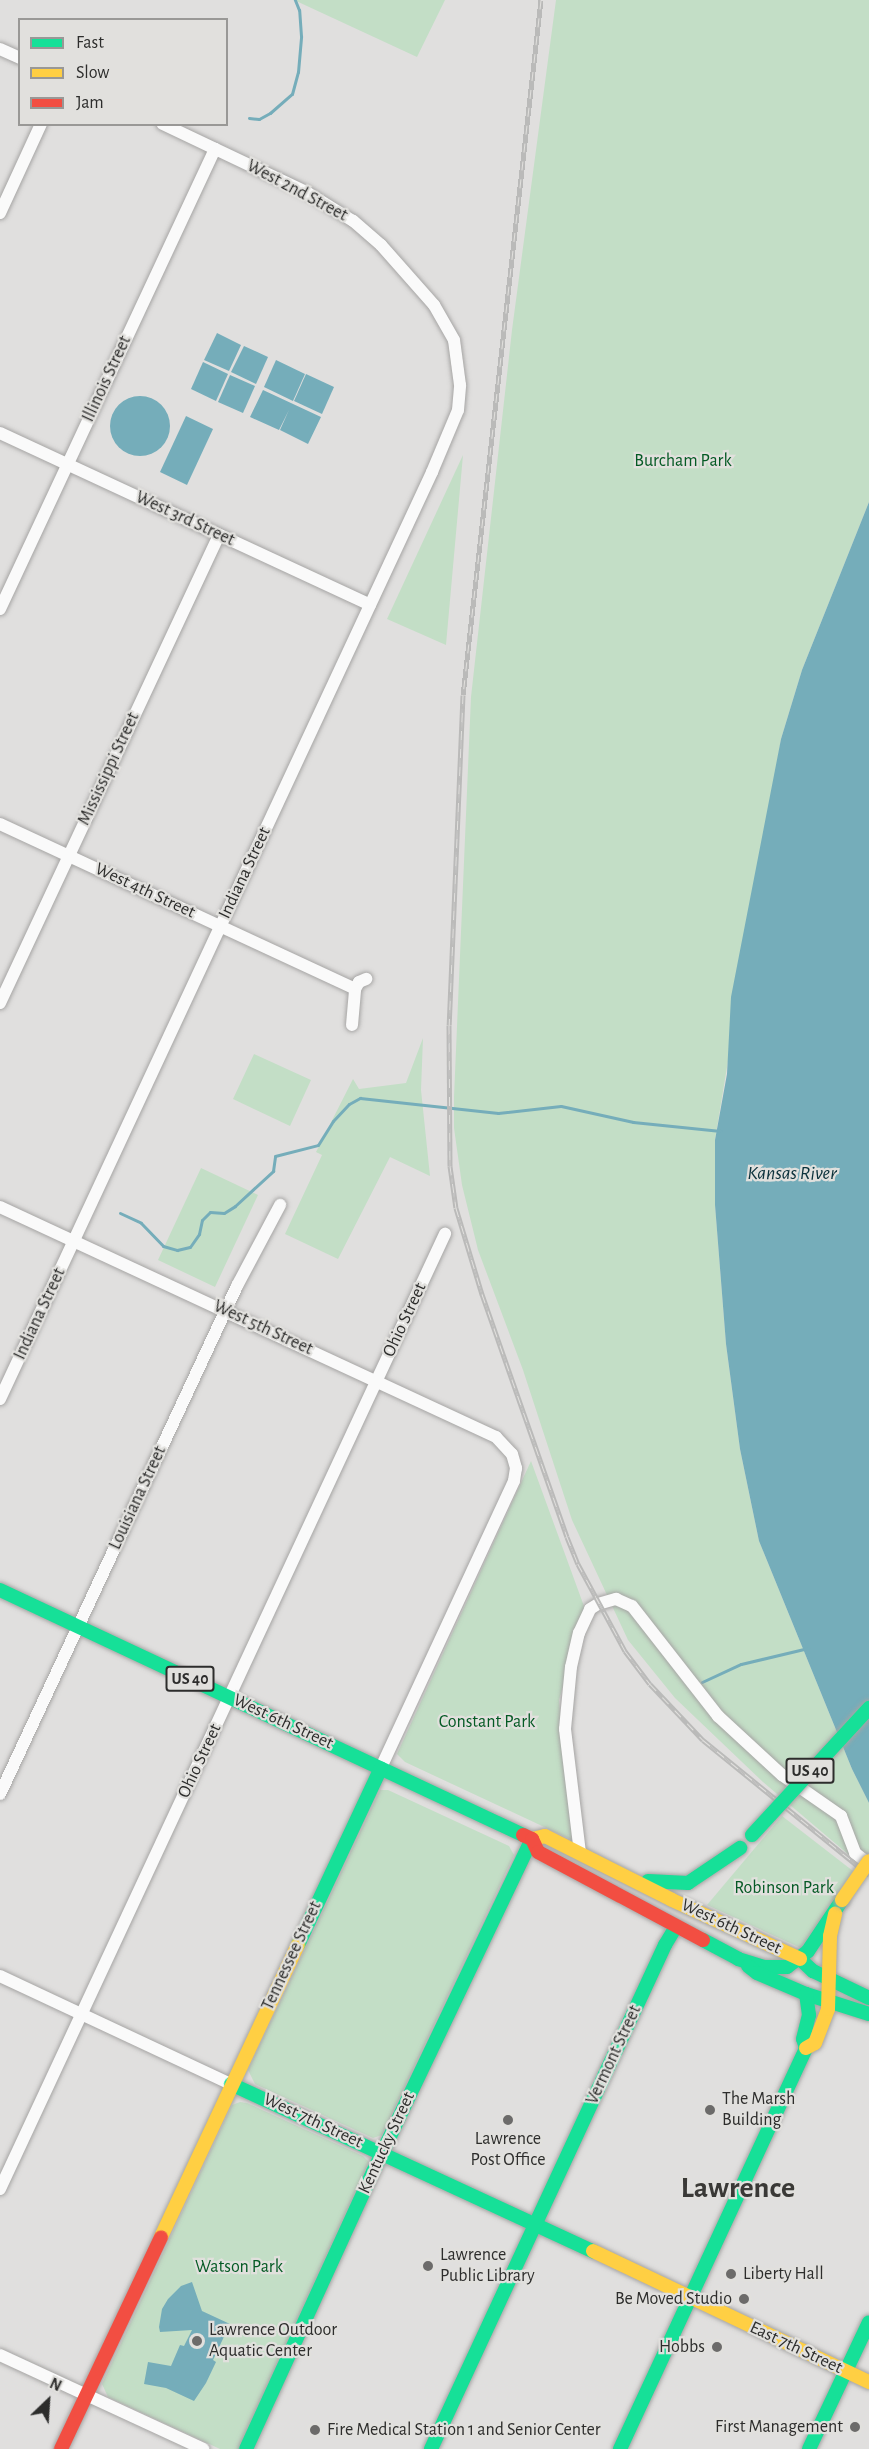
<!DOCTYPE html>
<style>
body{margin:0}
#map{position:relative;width:869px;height:2449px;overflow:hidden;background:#e0dfde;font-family:"Alegreya Sans",sans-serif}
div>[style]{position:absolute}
.green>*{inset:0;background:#c3dec6}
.water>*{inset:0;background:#75adba}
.round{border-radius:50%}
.stream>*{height:3px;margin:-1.5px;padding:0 1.5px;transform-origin:1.5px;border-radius:1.5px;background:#75adba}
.roads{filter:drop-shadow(0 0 2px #a6a5a4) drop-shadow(0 0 2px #a6a5a4)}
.street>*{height:12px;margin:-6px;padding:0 6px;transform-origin:6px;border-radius:6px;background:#fafafa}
.fast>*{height:14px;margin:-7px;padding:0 7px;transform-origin:7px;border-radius:7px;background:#16e098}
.slow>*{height:14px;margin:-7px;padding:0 7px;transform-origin:7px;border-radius:7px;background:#ffcf43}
.jam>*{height:14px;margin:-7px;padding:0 7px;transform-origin:7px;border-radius:7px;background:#f24e42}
.rail>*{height:5px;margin-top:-2.5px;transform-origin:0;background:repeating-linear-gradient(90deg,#e1e0dd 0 9px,#babab9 0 18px);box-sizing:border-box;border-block:2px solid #babab9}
.bridges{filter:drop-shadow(0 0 2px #a6a5a4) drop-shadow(0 0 2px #a6a5a4)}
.fast-bridge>*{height:14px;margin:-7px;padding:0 7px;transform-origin:7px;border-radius:7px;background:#16e098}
.slow-bridge>*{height:14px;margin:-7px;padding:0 7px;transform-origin:7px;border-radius:7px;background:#ffcf43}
.dots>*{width:16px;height:16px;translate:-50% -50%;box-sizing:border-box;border:3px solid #e1e0dd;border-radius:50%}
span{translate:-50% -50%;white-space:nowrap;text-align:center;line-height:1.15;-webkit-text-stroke:4.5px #e1e0dd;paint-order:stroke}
.shield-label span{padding:2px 4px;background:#e1e0dd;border:2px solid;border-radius:4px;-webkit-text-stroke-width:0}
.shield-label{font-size:16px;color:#2d2d2c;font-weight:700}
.street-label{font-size:18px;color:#2d2d2c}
.park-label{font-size:18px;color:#045a24}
.poi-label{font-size:18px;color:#2d2d2c}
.left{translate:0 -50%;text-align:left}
.right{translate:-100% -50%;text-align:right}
.water-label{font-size:20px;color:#0a313b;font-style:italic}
.town-label{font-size:30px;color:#3a3936;font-weight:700}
.legend{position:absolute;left:18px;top:18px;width:210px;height:108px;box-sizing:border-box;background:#e1e0dd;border:2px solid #999896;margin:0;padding:8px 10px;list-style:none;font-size:18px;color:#2d2d2c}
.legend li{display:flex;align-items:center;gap:12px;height:30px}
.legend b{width:30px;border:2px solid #999896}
.north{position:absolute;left:18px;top:2371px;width:60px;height:60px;-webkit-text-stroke:4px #e1e0dd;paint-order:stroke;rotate:25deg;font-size:16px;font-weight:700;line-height:24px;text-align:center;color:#2d2d2c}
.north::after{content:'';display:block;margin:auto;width:21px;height:27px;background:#2d2d2c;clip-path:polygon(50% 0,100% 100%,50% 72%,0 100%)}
</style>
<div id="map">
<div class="green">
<i style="clip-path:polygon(294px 0,445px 0,417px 57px)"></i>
<i style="clip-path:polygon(556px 0,869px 0,869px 502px,802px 670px,781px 739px,715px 1140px,715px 1205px,726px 1344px,740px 1449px,759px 1541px,852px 1769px,869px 1803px,869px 1872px,763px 1782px,675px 1698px,628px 1640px,572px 1520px,523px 1370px,478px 1250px,462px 1185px,454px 1128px,454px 1097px,471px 697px,512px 330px)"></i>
<i style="clip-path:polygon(463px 455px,446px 645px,387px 619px)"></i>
<i style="clip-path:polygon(423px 1038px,421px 1090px,430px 1176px,390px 1157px,338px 1259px,285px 1234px,322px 1155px,316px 1152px,353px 1079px,359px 1089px,406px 1083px)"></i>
<i style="clip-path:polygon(254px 1054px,311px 1080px,290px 1126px,233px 1099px)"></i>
<i style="clip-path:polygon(201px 1168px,258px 1195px,215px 1287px,158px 1260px)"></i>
<i style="clip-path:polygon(531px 1461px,585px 1609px,559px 1700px,572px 1840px,405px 1762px,397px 1754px)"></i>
<i style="clip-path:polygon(380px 1790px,388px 1790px,509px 1846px,514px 1855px,382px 2135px,373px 2138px,255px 2084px,248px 2070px)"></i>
<i style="clip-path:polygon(782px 1816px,853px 1871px,801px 1948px,707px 1905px)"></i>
<i style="clip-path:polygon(240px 2102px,247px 2103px,363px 2156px,369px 2162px,238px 2449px,220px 2449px,108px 2397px,102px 2384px,232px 2105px)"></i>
</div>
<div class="water">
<i style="clip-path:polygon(217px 333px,241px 345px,229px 371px,204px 360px)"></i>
<i style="clip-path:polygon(244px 346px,268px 357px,256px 384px,231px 372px)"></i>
<i style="clip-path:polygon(276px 360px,305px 374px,293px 401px,264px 387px)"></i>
<i style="clip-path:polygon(203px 362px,228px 374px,216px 401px,191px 389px)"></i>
<i style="clip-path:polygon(306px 374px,334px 387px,322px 414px,294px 401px)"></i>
<i style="clip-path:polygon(230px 375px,255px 386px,243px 413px,218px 402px)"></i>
<i style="clip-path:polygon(263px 390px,321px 417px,308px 444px,280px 430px,289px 410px,279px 430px,250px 417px)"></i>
<i class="round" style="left:110px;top:396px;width:60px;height:60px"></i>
<i style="clip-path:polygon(186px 416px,213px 429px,187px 485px,160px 472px)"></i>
<i style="clip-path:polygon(869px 502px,869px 1803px,852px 1769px,759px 1541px,740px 1449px,726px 1344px,715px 1205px,715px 1140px,727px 1074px,731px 997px,781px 739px,802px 670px)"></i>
<i style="clip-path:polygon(192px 2282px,202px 2311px,230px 2324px,213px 2360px,216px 2362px,206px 2383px,194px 2401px,166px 2388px,144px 2384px,148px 2362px,171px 2366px,180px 2345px,184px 2346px,192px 2330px,160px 2332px,159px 2327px,162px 2309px,168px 2299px,181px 2286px)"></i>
</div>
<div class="stream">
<i style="left:249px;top:118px;width:10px;rotate:6deg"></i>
<i style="left:259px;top:119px;width:13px;rotate:-29deg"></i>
<i style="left:270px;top:113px;width:29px;rotate:-41deg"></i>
<i style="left:292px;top:94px;width:23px;rotate:-75deg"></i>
<i style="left:298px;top:72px;width:36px;rotate:-85deg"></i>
<i style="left:301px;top:36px;width:26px;rotate:-94deg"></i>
<i style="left:299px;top:10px;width:11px;rotate:-112deg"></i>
<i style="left:120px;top:1213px;width:23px;rotate:25deg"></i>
<i style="left:141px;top:1223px;width:32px;rotate:46deg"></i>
<i style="left:163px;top:1246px;width:15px;rotate:16deg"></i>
<i style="left:177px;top:1250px;width:13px;rotate:-13deg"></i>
<i style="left:190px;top:1247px;width:16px;rotate:-55deg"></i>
<i style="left:199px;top:1234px;width:14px;rotate:-78deg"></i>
<i style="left:202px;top:1220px;width:11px;rotate:-45deg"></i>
<i style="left:210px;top:1212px;width:14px;rotate:4deg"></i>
<i style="left:224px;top:1213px;width:13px;rotate:-32deg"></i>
<i style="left:235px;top:1206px;width:52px;rotate:-42.6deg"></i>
<i style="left:273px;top:1171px;width:15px;rotate:-82deg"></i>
<i style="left:275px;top:1156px;width:44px;rotate:-14.3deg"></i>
<i style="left:318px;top:1145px;width:28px;rotate:-58deg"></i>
<i style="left:333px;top:1121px;width:23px;rotate:-47deg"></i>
<i style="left:349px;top:1104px;width:13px;rotate:-29deg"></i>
<i style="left:360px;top:1098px;width:139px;rotate:6.2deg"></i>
<i style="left:498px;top:1113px;width:63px;rotate:-6.3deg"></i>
<i style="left:561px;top:1106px;width:74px;rotate:12.5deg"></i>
<i style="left:633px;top:1122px;width:88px;rotate:5.8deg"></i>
<i style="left:702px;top:1682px;width:43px;rotate:-24.8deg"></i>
<i style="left:741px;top:1664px;width:69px;rotate:-13.4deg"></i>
</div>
<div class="roads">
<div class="street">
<i style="left:0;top:49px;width:22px;rotate:24deg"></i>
<i style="left:0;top:213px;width:98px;rotate:-65.3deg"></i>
<i style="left:0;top:433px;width:408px;rotate:24.9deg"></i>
<i style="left:0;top:609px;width:508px;rotate:-64.95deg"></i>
<i style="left:0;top:824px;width:391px;rotate:24.9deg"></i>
<i style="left:0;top:1003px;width:517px;rotate:-64.92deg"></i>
<i style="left:352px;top:1025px;width:36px;rotate:-85deg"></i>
<i style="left:355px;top:989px;width:8px;rotate:-60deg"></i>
<i style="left:359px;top:982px;width:8px;rotate:-23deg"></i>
<i style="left:0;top:1207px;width:547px;rotate:24.88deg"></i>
<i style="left:496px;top:1437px;width:23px;rotate:47deg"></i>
<i style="left:512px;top:1454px;width:15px;rotate:74deg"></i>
<i style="left:516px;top:1468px;width:13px;rotate:99deg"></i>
<i style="left:514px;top:1481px;width:316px;rotate:114.9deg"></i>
<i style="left:0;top:1399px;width:1023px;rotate:-65.01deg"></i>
<i style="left:432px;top:472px;width:67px;rotate:-67.2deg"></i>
<i style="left:458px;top:410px;width:25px;rotate:-85deg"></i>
<i style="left:460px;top:385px;width:45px;rotate:-97.6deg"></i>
<i style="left:454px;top:340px;width:40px;rotate:-119.7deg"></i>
<i style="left:434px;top:305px;width:80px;rotate:-131.5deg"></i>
<i style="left:381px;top:245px;width:37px;rotate:-139deg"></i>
<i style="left:353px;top:221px;width:53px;rotate:-148.1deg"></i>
<i style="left:308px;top:193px;width:161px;rotate:-154.6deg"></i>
<i style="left:0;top:1794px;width:561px;rotate:-64.99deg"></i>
<i style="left:237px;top:1286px;width:92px;rotate:-62deg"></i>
<i style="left:580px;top:1853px;width:125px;rotate:-96.9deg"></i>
<i style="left:565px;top:1729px;width:62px;rotate:-84.5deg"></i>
<i style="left:571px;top:1667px;width:35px;rotate:-77deg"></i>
<i style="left:579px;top:1633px;width:26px;rotate:-65deg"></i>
<i style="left:590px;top:1609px;width:9px;rotate:-32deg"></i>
<i style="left:598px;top:1604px;width:19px;rotate:-16deg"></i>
<i style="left:616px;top:1599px;width:17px;rotate:24deg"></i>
<i style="left:632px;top:1606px;width:140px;rotate:52deg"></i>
<i style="left:718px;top:1716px;width:87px;rotate:42.7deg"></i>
<i style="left:782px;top:1775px;width:72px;rotate:34.8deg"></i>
<i style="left:841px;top:1816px;width:40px;rotate:69deg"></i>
<i style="left:855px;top:1853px;width:18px;rotate:38deg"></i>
<i style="left:0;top:1976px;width:255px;rotate:25.1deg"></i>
<i style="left:0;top:2189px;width:1054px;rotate:-65.02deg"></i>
<i style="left:0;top:2355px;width:224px;rotate:24.8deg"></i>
</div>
<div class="fast">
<i style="left:0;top:1590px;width:578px;rotate:25.1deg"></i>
<i style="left:648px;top:1881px;width:40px;rotate:2.9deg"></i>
<i style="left:688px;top:1883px;width:63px;rotate:-33.9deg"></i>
<i style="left:703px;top:1940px;width:40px;rotate:28deg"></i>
<i style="left:738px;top:1959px;width:28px;rotate:17deg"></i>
<i style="left:765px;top:1967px;width:22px"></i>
<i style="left:787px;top:1967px;width:26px;rotate:-37deg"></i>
<i style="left:808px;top:1951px;width:61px;rotate:-56.3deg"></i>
<i style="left:298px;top:1945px;width:195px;rotate:-64.9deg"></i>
<i style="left:800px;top:1959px;width:18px;rotate:43deg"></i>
<i style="left:813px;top:1971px;width:62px;rotate:25.7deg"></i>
<i style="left:748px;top:1966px;width:11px;rotate:38deg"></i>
<i style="left:757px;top:1973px;width:53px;rotate:23.2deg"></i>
<i style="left:806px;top:1994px;width:66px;rotate:17.6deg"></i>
<i style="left:231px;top:2084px;width:399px;rotate:24.8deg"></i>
<i style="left:246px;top:2449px;width:305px;rotate:-65.4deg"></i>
<i style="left:373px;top:2172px;width:369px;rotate:-64.5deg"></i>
<i style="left:431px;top:2449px;width:556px;rotate:-65.1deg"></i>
<i style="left:665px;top:1945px;width:21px;rotate:-59deg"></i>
<i style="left:620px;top:2449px;width:442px;rotate:-65.1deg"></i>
<i style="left:806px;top:2048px;width:9px;rotate:-108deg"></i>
<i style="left:803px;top:2039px;width:25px;rotate:-76deg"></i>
<i style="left:809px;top:2015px;width:21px;rotate:-98deg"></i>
<i style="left:809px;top:2449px;width:140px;rotate:-64.7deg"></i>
</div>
<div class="slow">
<i style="left:532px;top:1839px;width:13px;rotate:-13deg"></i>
<i style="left:545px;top:1836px;width:142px;rotate:26.7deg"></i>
<i style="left:672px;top:1900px;width:141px;rotate:24.7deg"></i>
<i style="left:806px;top:2048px;width:10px;rotate:-29deg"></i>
<i style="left:815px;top:2043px;width:36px;rotate:-69deg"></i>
<i style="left:828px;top:2009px;width:73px;rotate:-88.4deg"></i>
<i style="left:830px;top:1936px;width:23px;rotate:-77deg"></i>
<i style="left:161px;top:2237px;width:323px;rotate:-64.9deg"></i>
<i style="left:593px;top:2251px;width:306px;rotate:25.4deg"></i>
</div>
<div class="jam">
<i style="left:523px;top:1835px;width:10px;rotate:24deg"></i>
<i style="left:532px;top:1839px;width:14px;rotate:65deg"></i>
<i style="left:538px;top:1852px;width:187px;rotate:28.1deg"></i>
<i style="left:61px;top:2449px;width:234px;rotate:-64.7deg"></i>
</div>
</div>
<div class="rail">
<i style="left:541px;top:0;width:699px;rotate:96.4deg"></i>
<i style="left:463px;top:695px;width:330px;rotate:92.4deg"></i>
<i style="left:449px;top:1025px;width:141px;rotate:89.6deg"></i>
<i style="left:450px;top:1166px;width:42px;rotate:81.9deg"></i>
<i style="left:456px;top:1208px;width:90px;rotate:73.2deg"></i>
<i style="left:482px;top:1294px;width:257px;rotate:70.7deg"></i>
<i style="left:567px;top:1537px;width:29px;rotate:68deg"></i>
<i style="left:578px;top:1564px;width:99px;rotate:61.6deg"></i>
<i style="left:625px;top:1651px;width:41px;rotate:52.9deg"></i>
<i style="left:650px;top:1684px;width:77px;rotate:46.6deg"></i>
<i style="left:703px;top:1740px;width:214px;rotate:39.1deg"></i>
</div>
<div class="bridges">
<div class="fast-bridge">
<i style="left:752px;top:1835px;width:173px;rotate:-47.3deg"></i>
</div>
<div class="slow-bridge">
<i style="left:842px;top:1900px;width:47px;rotate:-55.3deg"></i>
</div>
</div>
<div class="dots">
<i style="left:710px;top:2110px;background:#6c6b6a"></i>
<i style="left:508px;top:2120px;background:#6c6b6a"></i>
<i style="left:428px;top:2266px;background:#6c6b6a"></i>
<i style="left:731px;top:2274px;background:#6c6b6a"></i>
<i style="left:744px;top:2299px;background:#6c6b6a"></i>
<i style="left:197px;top:2341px;background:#6c6b6a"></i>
<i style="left:717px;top:2347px;background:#6c6b6a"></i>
<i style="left:855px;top:2427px;background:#6c6b6a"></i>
<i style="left:315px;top:2430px;background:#6c6b6a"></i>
</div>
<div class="shield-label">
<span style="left:190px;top:1679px">US 40</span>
<span style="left:810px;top:1771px">US 40</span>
</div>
<div class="street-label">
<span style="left:297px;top:191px;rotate:28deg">West 2nd Street</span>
<span style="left:107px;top:379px;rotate:-65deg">Illinois Street</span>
<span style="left:185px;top:519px;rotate:25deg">West 3rd Street</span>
<span style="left:109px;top:769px;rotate:-65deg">Mississippi Street</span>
<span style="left:245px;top:873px;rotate:-65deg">Indiana Street</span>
<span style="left:145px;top:891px;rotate:25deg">West 4th Street</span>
<span style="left:40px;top:1314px;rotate:-65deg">Indiana Street</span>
<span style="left:405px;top:1320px;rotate:-65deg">Ohio Street</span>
<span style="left:263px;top:1328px;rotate:25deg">West 5th Street</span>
<span style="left:138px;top:1498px;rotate:-65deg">Louisiana Street</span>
<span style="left:283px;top:1722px;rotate:25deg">West 6th Street</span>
<span style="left:200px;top:1761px;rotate:-65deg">Ohio Street</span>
<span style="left:731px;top:1927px;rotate:25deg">West 6th Street</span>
<span style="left:292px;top:1956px;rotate:-65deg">Tennessee Street</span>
<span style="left:614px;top:2055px;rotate:-65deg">Vermont Street</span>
<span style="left:313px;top:2121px;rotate:25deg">West 7th Street</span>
<span style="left:387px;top:2143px;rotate:-65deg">Kentucky Street</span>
<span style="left:796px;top:2348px;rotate:25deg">East 7th Street</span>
</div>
<div class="park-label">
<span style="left:683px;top:461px">Burcham Park</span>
<span style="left:487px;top:1722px">Constant Park</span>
<span style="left:784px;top:1888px">Robinson Park</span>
<span style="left:239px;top:2267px">Watson Park</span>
</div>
<div class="poi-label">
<span class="left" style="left:722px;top:2110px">The Marsh<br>Building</span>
<span style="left:508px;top:2150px">Lawrence<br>Post Office</span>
<span class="left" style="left:440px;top:2266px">Lawrence<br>Public Library</span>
<span class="left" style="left:743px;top:2274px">Liberty Hall</span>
<span class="right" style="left:732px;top:2299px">Be Moved Studio</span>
<span class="left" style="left:209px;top:2341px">Lawrence Outdoor<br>Aquatic Center</span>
<span class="right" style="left:705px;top:2347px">Hobbs</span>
<span class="right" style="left:843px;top:2427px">First Management</span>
<span class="left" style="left:327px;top:2430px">Fire Medical Station 1 and Senior Center</span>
</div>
<div class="water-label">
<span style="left:792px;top:1173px">Kansas River</span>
</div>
<div class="town-label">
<span style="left:738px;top:2188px">Lawrence</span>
</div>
<ul class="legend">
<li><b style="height:8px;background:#16e098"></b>Fast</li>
<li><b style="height:8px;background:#ffcf43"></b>Slow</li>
<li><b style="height:8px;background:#f24e42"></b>Jam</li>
</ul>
<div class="north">N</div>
</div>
